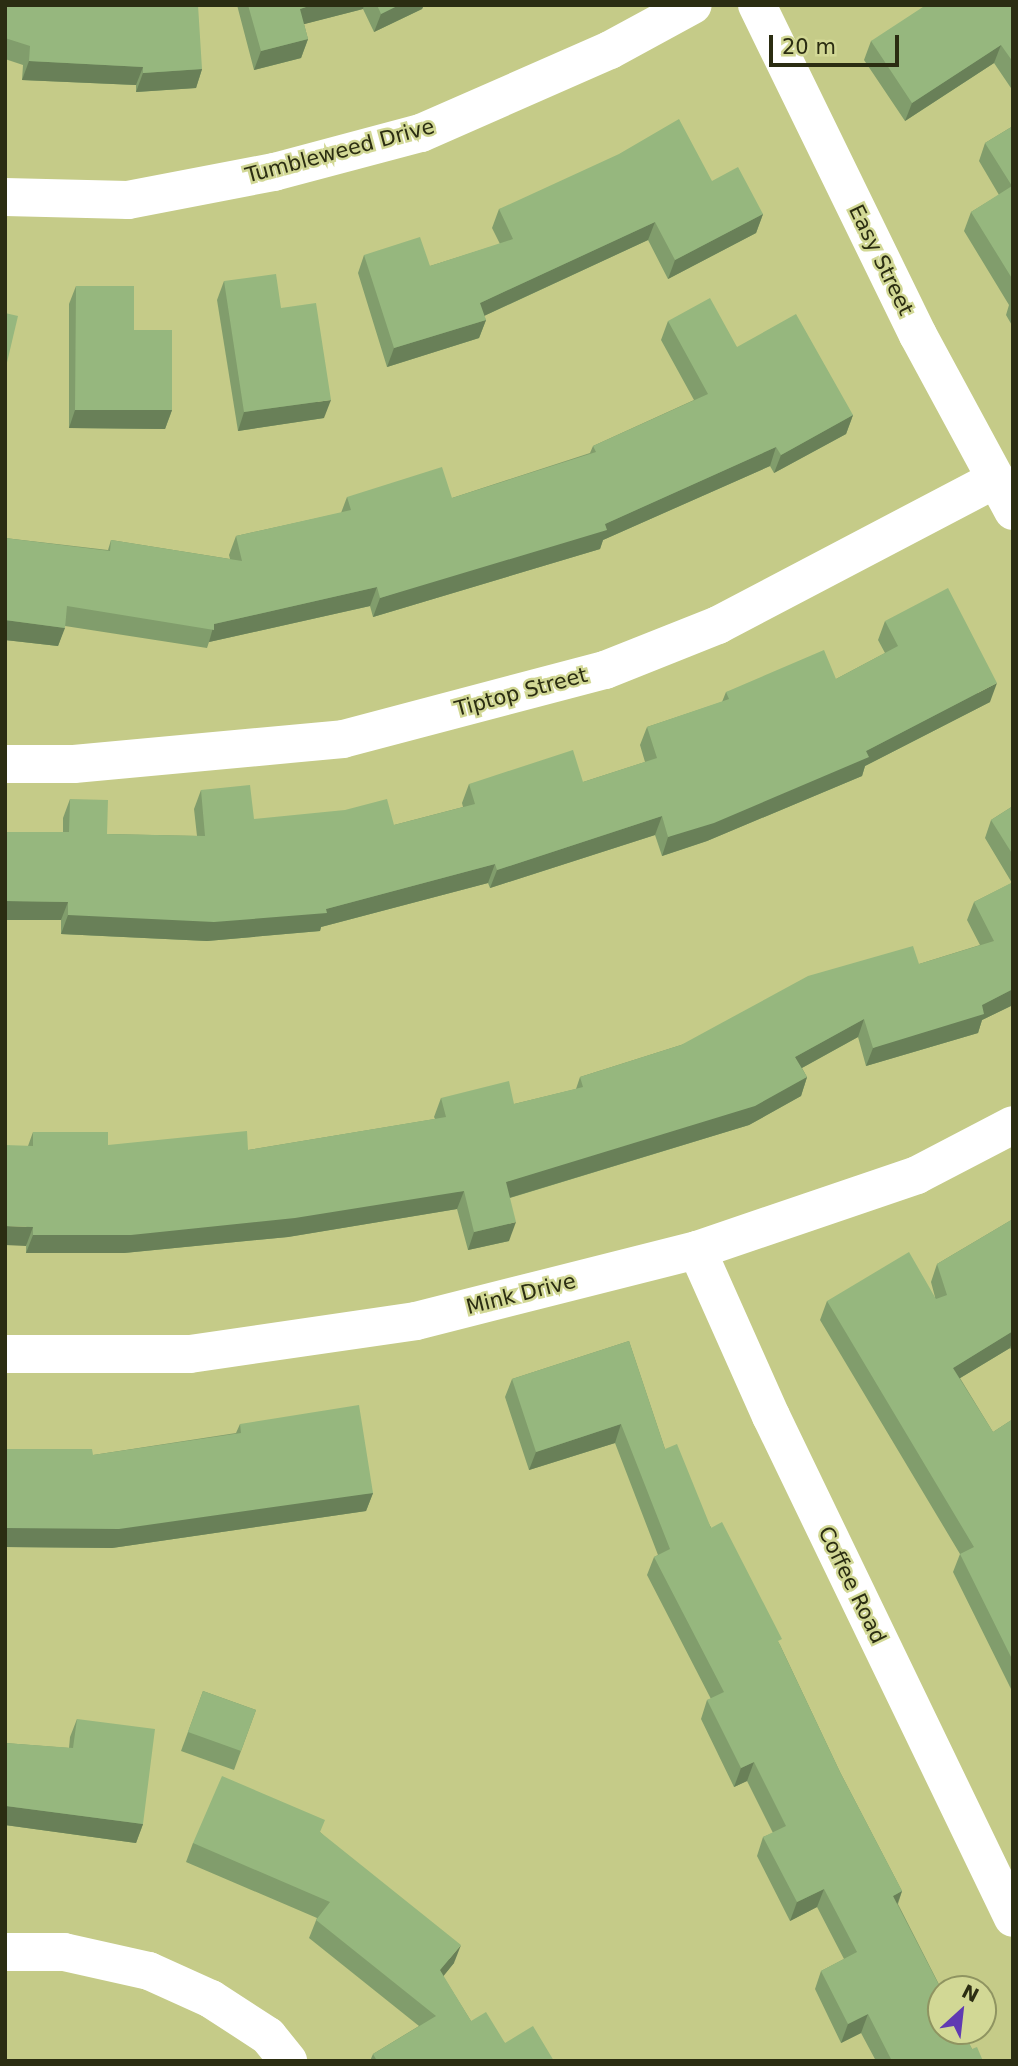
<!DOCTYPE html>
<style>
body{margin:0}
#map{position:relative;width:1018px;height:2066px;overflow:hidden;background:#c5cb88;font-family:"DejaVu Sans",sans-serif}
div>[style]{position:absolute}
.minor>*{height:38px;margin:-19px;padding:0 19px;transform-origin:19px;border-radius:19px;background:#fff}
.wall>*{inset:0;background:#819d6c}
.shaded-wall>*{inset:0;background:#698058}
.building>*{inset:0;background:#96b77e}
span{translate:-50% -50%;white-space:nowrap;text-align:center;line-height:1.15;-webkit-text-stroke:5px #d2d895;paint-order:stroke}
.street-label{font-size:21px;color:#2b2d12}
.frame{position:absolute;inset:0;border:7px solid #2b2d12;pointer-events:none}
.north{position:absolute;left:927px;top:1975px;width:70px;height:70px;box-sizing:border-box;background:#d2d895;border:2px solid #8f9461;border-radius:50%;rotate:27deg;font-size:19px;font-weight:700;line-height:28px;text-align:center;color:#2b2d12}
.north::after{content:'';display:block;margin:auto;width:24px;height:32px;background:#603ab2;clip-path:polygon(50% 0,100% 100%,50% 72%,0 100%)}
.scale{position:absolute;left:769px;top:35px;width:130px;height:32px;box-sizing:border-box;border:4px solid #2b2d12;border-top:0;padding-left:9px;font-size:21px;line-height:24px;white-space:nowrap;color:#2b2d12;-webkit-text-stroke:5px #d2d895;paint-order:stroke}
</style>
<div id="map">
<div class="minor">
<i style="left:757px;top:5px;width:367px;rotate:64deg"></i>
<i style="left:918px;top:335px;width:200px;rotate:61.6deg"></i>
<i style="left:5px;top:197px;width:123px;rotate:1.4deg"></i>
<i style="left:128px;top:200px;width:149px;rotate:-10.9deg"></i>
<i style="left:274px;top:172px;width:152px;rotate:-14.9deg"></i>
<i style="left:421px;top:133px;width:206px;rotate:-23.7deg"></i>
<i style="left:610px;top:50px;width:94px;rotate:-28.5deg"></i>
<i style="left:5px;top:764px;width:69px"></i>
<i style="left:74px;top:764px;width:270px;rotate:-5.3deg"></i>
<i style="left:343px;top:739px;width:271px;rotate:-14.8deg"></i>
<i style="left:605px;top:670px;width:122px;rotate:-21.7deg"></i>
<i style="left:718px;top:625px;width:314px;rotate:-27.7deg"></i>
<i style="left:697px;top:1250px;width:182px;rotate:66deg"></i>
<i style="left:771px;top:1416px;width:557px;rotate:64.26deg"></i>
<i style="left:5px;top:1354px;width:185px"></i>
<i style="left:190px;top:1354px;width:228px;rotate:-8.3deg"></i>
<i style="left:416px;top:1321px;width:290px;rotate:-14.2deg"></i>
<i style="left:697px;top:1250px;width:232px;rotate:-18.8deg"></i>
<i style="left:917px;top:1175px;width:108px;rotate:-27.5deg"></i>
<i style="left:5px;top:1952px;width:59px"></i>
<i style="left:64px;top:1952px;width:87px;rotate:12.6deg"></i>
<i style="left:149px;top:1971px;width:68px;rotate:24.3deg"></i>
<i style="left:211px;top:1999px;width:68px;rotate:33deg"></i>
<i style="left:268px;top:2036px;width:32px;rotate:51deg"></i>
</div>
<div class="wall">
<i style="clip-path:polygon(5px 5px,202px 69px,196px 88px,136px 92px,136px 85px,22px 80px,23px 65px,5px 59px)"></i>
<i style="clip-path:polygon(237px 5px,424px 5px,422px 9px,374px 32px,363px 9px,304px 24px,308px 39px,301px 58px,254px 70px)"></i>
<i style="clip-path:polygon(1013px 5px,1013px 91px,994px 63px,905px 121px,864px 60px,871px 41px)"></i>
<i style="clip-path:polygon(1013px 126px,1013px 327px,1006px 315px,1009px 305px,964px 231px,971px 212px,999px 195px,979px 161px,985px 143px)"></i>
<i style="clip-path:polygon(712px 181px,763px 214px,756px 233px,668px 279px,648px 240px,484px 316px,486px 320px,479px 338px,387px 367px,358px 273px,364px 255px,430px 266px,500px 244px,492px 228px,499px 209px)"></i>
<i style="clip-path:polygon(224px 281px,281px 308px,324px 418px,238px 431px,217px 300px)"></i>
<i style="clip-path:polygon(76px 286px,134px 330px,172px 410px,165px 429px,69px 428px,69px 304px)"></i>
<i style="clip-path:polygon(668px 321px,737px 347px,853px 415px,846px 434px,774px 473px,770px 466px,603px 540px,600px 549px,373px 617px,370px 606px,209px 642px,207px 648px,65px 626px,58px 646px,5px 640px,5px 538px,108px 550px,111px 540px,230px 559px,229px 555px,236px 536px,341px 513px,347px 497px,452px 498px,590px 453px,593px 446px,694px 400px,661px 340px)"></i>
<i style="clip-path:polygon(885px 621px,990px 702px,865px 766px,862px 776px,707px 841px,662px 856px,655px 835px,490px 888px,488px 883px,321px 927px,320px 931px,207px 941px,61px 934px,61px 920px,5px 920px,5px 832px,63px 832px,63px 818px,70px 799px,107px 834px,197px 836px,194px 809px,201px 790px,254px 819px,394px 825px,463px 807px,462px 803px,469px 784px,583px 782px,645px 762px,640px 745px,647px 727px,722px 702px,726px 692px,836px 679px,885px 653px,878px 640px)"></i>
<i style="clip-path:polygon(1013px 806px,1013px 1005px,982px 1020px,978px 1033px,866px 1066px,858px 1037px,802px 1068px,807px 1077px,801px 1096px,749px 1125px,510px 1198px,509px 1241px,468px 1250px,457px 1209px,288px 1237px,124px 1253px,26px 1253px,28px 1146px,33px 1132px,108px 1145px,248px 1150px,435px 1119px,434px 1117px,441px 1098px,514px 1104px,576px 1089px,580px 1077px,681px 1045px,919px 964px,980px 945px,967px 920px,974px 902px,1012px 883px,985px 838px,991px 820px)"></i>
<i style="clip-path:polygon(1013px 1219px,1013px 1352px,1010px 1348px,960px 1378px,993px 1432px,1013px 1419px,1013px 1693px,953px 1572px,960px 1554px,820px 1320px,827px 1301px,935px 1297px,931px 1282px,937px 1264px)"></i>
<i style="clip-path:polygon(629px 1341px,665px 1449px,780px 1645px,840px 1772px,902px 1891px,898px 1904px,972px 2049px,983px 2061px,876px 2061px,861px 2033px,841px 2043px,815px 1989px,821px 1971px,844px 1959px,817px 1907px,790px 1921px,757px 1856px,763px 1837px,773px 1833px,747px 1781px,734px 1787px,701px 1719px,707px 1700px,711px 1699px,647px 1575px,654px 1557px,658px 1555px,615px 1443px,529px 1470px,505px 1397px,512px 1379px)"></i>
<i style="clip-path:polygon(240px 1424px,373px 1493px,366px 1511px,112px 1548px,5px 1547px,5px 1449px,93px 1455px,236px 1433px)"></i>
<i style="clip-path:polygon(203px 1691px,256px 1710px,234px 1770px,181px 1751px)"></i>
<i style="clip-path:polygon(77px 1719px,143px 1824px,136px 1843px,5px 1825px,5px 1743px,69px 1748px,70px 1737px)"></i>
<i style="clip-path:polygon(320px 1832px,454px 1963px,443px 1976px,471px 2021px,505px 2043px,554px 2061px,370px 2061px,373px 2054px,419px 2026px,309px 1938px,317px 1918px,186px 1862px,193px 1843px)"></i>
</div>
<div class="shaded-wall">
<i style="clip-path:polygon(312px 5px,364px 5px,363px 9px,293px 27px,300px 9px)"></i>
<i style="clip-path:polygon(399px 5px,424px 5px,422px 9px,374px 32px,381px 14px)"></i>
<i style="clip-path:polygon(308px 39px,301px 58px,254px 70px,261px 51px)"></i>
<i style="clip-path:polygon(1001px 45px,994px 63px,905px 121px,912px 103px)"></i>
<i style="clip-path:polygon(29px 61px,143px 67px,136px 85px,22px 80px)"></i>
<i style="clip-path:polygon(202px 69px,196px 88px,136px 92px,143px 73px)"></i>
<i style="clip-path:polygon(763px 214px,756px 233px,668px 279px,675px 260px)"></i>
<i style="clip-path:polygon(655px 222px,648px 240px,473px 321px,480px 303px)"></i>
<i style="clip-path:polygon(486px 320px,479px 338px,387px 367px,394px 348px)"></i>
<i style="clip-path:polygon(331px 400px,324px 418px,238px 431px,244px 412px)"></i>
<i style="clip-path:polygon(75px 410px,172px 410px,165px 429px,69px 428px)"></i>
<i style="clip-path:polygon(853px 415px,846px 434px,774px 473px,781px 455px)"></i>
<i style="clip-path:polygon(776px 447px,770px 466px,603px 540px,600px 549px,373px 617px,380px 598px,605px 524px)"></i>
<i style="clip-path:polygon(377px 587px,370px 606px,209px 642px,214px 624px)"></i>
<i style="clip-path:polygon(5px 620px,65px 628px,58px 646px,5px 640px)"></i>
<i style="clip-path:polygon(997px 683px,990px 702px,865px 766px,862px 776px,707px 841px,662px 856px,668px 837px,866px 751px)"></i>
<i style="clip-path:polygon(662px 816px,655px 835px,490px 888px,497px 870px)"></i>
<i style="clip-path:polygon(495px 864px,488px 883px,321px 927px,320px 931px,207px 941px,61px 934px,68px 915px,326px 909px)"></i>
<i style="clip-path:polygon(5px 901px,68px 902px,61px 920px,5px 920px)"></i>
<i style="clip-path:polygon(1013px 989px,1013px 1005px,982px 1020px,978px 1033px,866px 1066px,873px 1048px,982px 1005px)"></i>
<i style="clip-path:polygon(864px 1019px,858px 1037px,789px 1075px,795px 1057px)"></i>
<i style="clip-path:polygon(807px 1077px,801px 1096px,749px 1125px,499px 1201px,506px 1182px)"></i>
<i style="clip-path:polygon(464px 1191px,457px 1209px,288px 1237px,124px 1253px,26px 1253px,33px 1235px)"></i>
<i style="clip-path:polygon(516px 1222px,509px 1241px,468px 1250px,474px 1232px)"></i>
<i style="clip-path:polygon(5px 1226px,33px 1227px,26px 1246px,5px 1245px)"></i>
<i style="clip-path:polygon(1013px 1331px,1013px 1340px,1010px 1348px,947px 1386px,953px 1368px)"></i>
<i style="clip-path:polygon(621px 1424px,615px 1443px,529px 1470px,536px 1452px)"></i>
<i style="clip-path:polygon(373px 1493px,366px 1511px,112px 1548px,5px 1547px,5px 1528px)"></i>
<i style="clip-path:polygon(754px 1762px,747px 1781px,734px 1787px,741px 1768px)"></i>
<i style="clip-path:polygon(6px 1806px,143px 1824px,136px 1843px,5px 1825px,5px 1809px)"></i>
<i style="clip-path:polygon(824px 1889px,817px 1907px,790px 1921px,797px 1902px)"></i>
<i style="clip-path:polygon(902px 1891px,895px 1910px,893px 1896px)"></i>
<i style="clip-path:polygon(461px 1945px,454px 1963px,433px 1989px,440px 1970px)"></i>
<i style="clip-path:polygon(868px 2014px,861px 2033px,841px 2043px,848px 2024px)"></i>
</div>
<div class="building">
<i style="clip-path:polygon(5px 5px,198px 5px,202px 69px,143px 73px,143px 67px,29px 61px,30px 46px,5px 38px)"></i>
<i style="clip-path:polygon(248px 5px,312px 5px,300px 9px,308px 39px,261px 51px)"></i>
<i style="clip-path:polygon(377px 5px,399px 5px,381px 14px)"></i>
<i style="clip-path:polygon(926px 5px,1013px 5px,1013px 62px,1001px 45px,912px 103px,871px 41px)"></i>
<i style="clip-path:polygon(679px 119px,712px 181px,738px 167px,763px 214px,675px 260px,655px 222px,480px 303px,486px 320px,394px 348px,364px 255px,420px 237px,430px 266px,513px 239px,499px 209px,619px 154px)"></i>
<i style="clip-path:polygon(1013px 126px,1013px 280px,971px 212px,1012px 186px,985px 143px)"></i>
<i style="clip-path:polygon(276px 274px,281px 308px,316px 303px,331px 400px,244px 412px,224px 281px)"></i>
<i style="clip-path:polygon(76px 286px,134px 286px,134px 330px,172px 330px,172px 410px,75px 410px)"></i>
<i style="clip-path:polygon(710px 298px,737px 347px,796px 314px,853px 415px,781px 455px,776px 447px,605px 524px,607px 530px,380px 598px,377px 587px,214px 624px,214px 630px,67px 606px,65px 628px,5px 620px,5px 538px,110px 551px,111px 540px,242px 561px,236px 536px,351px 510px,347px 497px,442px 467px,452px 498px,596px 452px,593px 446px,708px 394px,668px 321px)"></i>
<i style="clip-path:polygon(5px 313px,18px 316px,5px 371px)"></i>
<i style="clip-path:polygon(948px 588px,997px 683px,866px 751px,869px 757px,714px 823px,668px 837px,662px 816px,497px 870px,495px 864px,326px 909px,327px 913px,214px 922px,68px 915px,68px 902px,5px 901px,5px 832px,69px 832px,70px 799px,108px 800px,107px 834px,205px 836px,201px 790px,250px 785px,254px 819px,345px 810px,387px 799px,394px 825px,475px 804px,469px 784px,573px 750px,583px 782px,657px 758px,647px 727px,729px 699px,726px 692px,824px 650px,836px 679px,898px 646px,885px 621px)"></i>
<i style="clip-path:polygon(1013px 806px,1013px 855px,991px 820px)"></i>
<i style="clip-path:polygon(1013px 882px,1013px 989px,982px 1005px,984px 1014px,873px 1048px,864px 1019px,795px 1057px,807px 1077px,755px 1106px,506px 1182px,516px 1222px,474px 1232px,464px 1191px,295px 1218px,131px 1235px,33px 1235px,33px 1227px,5px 1226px,5px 1145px,33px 1146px,33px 1132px,108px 1132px,108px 1145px,247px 1131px,248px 1150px,446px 1117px,441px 1098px,509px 1081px,514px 1104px,583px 1087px,580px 1077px,681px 1045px,808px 976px,913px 946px,919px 964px,994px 941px,974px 902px)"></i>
<i style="clip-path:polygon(1013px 1219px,1013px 1331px,953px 1368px,993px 1432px,1013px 1419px,1013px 1661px,960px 1554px,974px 1547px,827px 1301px,909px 1252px,936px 1299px,947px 1295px,937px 1264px)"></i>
<i style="clip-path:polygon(629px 1341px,665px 1449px,677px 1444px,711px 1528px,722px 1522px,782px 1639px,778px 1641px,840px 1772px,902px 1891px,893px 1896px,941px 1989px,941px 2031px,963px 2031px,972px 2049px,977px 2047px,983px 2061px,892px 2061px,868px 2014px,848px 2024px,821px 1971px,857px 1952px,824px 1889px,797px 1902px,763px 1837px,786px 1826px,754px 1762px,741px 1768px,707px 1700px,724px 1692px,654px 1557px,670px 1549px,621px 1424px,536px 1452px,512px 1379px)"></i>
<i style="clip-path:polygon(359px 1405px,373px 1493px,119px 1529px,5px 1528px,5px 1449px,92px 1449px,93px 1455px,241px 1433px,240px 1424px)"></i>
<i style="clip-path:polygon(203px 1691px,256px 1710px,241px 1751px,188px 1732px)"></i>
<i style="clip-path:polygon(77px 1719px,155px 1729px,143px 1824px,6px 1806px,5px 1816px,5px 1743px,73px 1748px)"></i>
<i style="clip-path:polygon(222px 1776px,325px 1820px,320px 1832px,461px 1945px,440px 1970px,471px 2021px,486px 2012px,505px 2043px,533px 2026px,554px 2061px,377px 2061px,373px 2054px,436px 2016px,316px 1920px,330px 1902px,193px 1843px)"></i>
</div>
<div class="street-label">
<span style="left:340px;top:151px;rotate:-15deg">Tumbleweed Drive</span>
<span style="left:881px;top:260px;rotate:64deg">Easy Street</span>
<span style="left:521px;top:692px;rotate:-15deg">Tiptop Street</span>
<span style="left:521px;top:1294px;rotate:-14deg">Mink Drive</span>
<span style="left:852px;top:1585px;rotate:64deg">Coffee Road</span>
</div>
<div class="frame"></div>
<div class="north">N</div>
<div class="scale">20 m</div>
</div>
